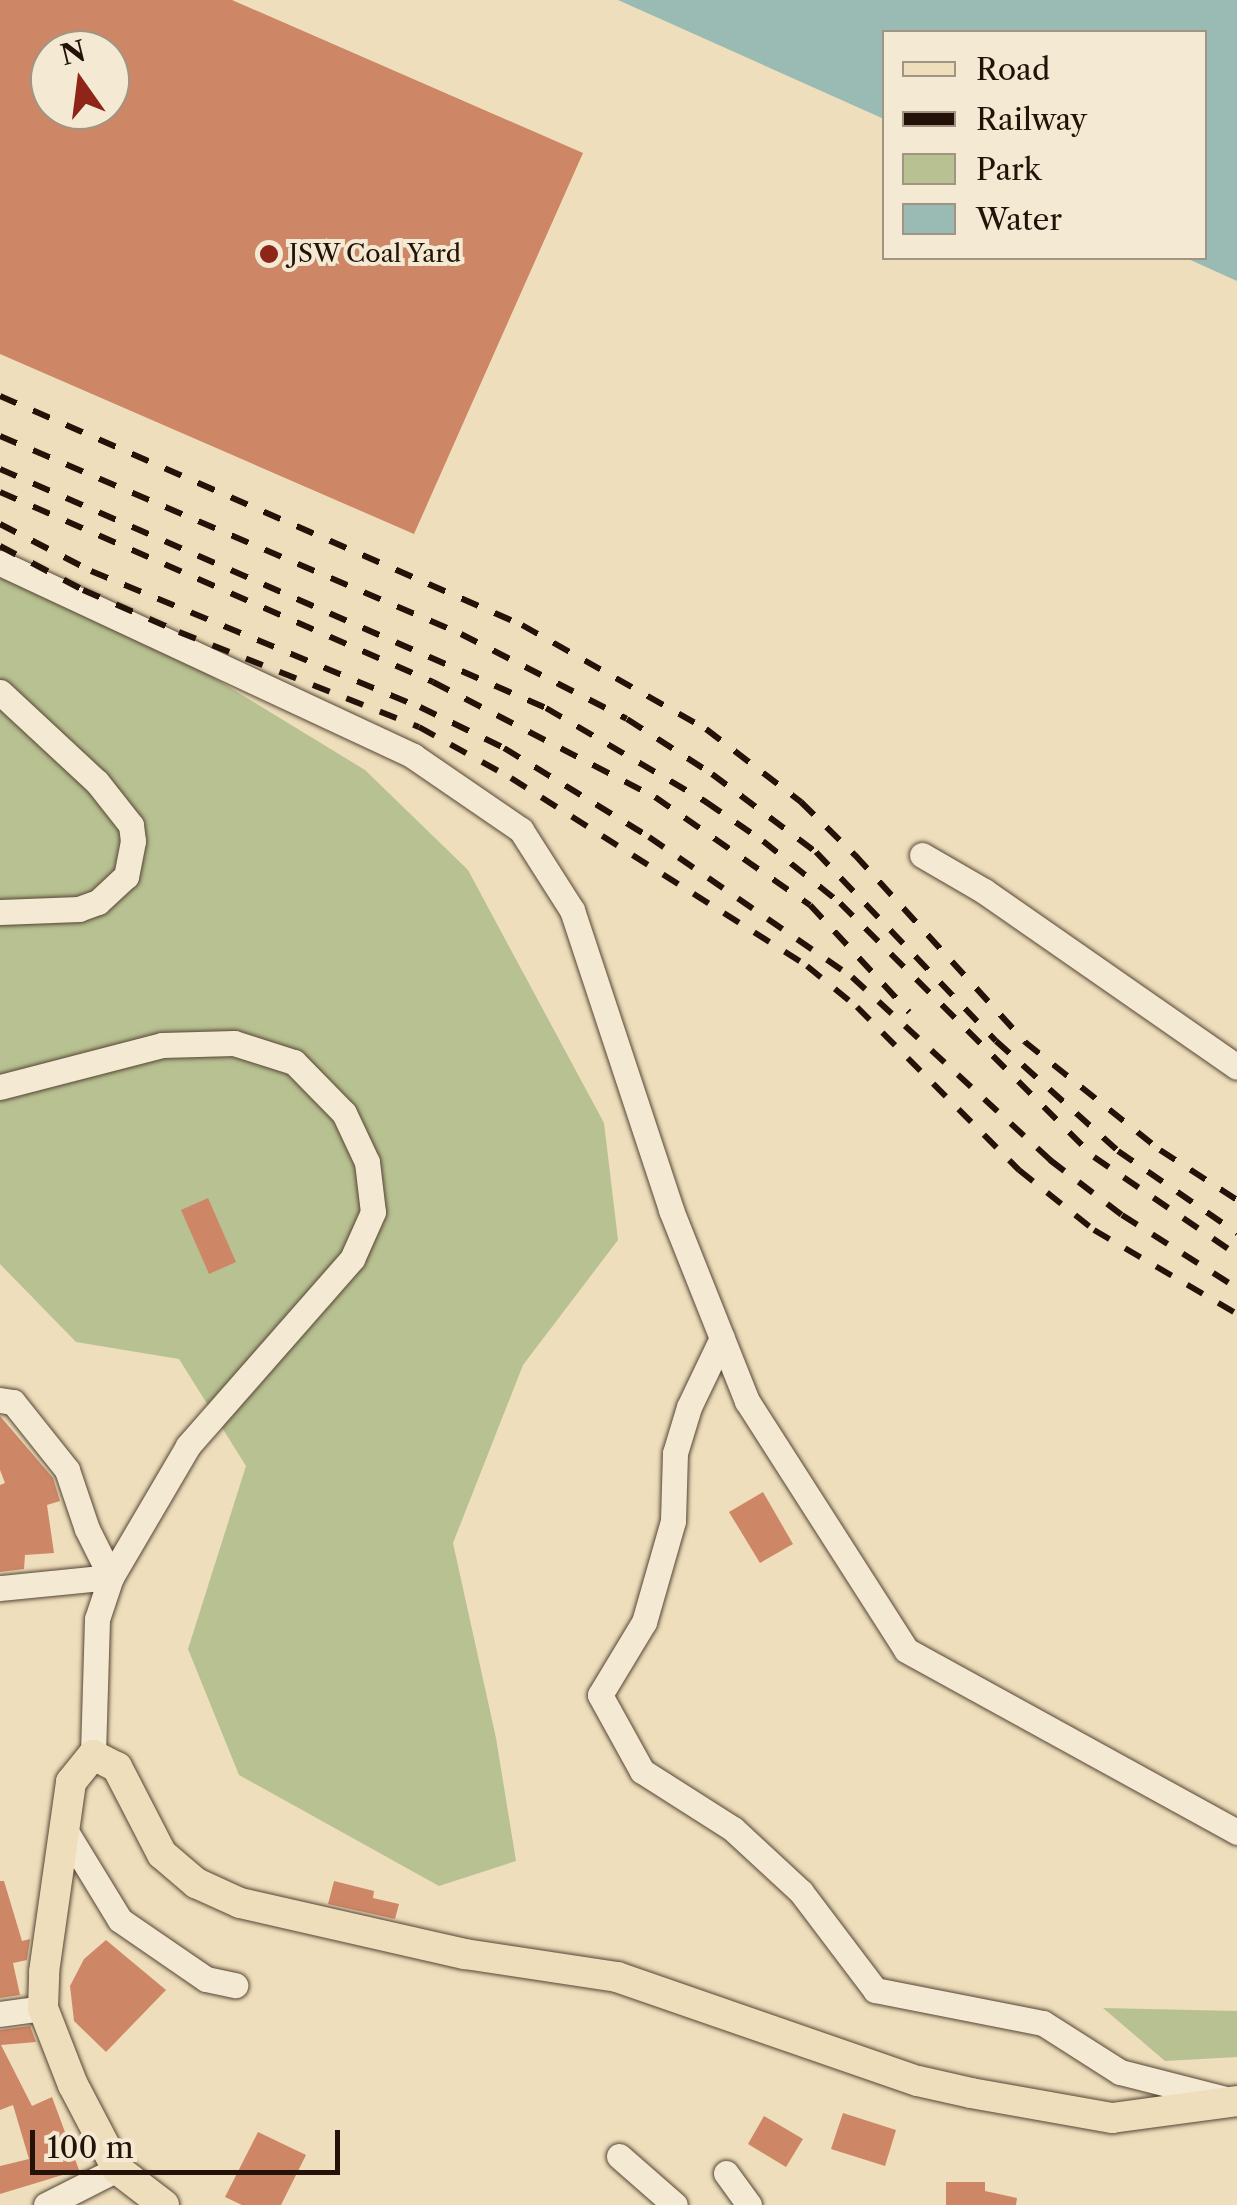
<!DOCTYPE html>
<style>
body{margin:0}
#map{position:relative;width:1237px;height:2205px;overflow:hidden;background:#eedebb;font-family:"Libre Caslon Text",serif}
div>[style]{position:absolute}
.green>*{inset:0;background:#b8c191}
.water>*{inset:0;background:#9abbb4}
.building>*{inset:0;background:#ce8766}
.roads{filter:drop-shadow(0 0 2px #564535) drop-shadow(0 0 2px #564535)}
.minor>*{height:25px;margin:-12.5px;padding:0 12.5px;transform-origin:12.5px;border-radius:12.5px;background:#f4ead3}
.major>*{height:30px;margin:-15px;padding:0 15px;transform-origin:15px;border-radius:15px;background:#eedebb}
.rail>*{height:6px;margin-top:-3px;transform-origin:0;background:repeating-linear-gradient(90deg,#241208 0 18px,transparent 0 36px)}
.dots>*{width:28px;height:28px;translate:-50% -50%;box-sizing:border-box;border:5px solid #f4ead3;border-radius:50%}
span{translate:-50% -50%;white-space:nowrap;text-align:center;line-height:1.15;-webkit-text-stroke:8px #f4ead3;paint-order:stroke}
.poi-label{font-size:25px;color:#241208}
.left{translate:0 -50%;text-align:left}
.legend{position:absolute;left:882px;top:30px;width:325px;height:230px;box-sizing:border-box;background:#f4ead3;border:2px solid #a19482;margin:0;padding:12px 18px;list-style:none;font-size:30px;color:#241208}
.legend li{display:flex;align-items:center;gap:20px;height:50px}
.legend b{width:50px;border:2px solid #a19482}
.north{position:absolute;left:30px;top:30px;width:100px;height:100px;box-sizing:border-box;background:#f4ead3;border:2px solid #a19482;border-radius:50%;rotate:346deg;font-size:28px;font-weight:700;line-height:40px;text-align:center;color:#241208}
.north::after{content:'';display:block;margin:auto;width:35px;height:45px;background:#8f2418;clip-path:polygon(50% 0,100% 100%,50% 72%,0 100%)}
.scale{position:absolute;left:30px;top:2130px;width:310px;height:45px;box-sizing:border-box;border:5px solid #241208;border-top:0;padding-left:12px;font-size:30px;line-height:35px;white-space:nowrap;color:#241208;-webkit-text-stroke:8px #f4ead3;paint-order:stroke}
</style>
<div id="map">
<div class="green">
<i style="clip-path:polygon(0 547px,365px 770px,468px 870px,604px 1123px,618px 1240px,523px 1365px,453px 1543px,496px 1738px,516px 1861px,439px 1886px,239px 1775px,188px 1649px,246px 1466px,179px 1359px,76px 1342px,0 1264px)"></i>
<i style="clip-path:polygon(1103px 2008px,1237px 2011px,1237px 2057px,1165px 2061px)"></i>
</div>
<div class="water">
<i style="clip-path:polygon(618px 0,1237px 0,1237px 281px,1186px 258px,1204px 258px,1204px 32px,884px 32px,884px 119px)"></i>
</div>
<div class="building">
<i style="clip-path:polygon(evenodd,0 0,232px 0,583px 153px,414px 534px,0 354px,0 0,50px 50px,110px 50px,110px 110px,50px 110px,50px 50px)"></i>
<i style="clip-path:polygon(208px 1198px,236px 1262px,209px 1274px,181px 1210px)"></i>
<i style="clip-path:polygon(0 1416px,53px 1478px,60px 1501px,47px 1505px,54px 1553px,25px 1555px,24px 1569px,0 1572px,0 1485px,5px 1483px,0 1470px)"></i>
<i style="clip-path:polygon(763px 1492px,793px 1544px,760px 1563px,729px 1512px)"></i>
<i style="clip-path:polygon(0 1881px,4px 1881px,22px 1941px,30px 1939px,27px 1960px,13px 1963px,20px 1995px,0 1998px)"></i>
<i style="clip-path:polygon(334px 1881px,374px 1891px,373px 1898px,399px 1904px,395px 1919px,328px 1904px)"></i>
<i style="clip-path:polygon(106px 1940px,166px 1990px,106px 2052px,74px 2021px,70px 1986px,84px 1959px)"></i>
<i style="clip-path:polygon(30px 2026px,36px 2042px,1px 2045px,32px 2106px,52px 2097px,79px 2170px,0 2194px,0 2166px,29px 2159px,13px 2105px,0 2110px,0 2030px)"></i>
<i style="clip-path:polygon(843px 2113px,896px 2130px,885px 2166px,831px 2149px)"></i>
<i style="clip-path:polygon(764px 2116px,803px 2139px,786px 2167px,748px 2144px)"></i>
<i style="clip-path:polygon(258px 2132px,306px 2155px,281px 2205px,242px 2205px,225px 2197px)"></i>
<i style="clip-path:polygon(946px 2182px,985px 2182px,985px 2191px,1017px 2198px,1016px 2205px,946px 2205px)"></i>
</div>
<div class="roads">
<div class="minor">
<i style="left:0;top:563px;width:456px;rotate:25deg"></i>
<i style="left:413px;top:756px;width:131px;rotate:34.4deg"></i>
<i style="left:521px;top:830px;width:95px;rotate:57.5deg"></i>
<i style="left:572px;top:910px;width:316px;rotate:71.7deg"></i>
<i style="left:671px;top:1210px;width:206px;rotate:68.3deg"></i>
<i style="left:747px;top:1401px;width:295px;rotate:57.4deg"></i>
<i style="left:906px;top:1650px;width:378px;rotate:28.8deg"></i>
<i style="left:0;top:692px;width:132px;rotate:42.9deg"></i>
<i style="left:97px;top:782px;width:55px;rotate:51.7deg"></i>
<i style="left:131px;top:825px;width:16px;rotate:83deg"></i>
<i style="left:133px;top:841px;width:36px;rotate:101deg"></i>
<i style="left:126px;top:876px;width:38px;rotate:137deg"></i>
<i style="left:98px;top:902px;width:20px;rotate:160deg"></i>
<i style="left:79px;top:909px;width:79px;rotate:177.8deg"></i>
<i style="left:922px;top:855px;width:72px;rotate:30.1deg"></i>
<i style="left:984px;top:891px;width:308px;rotate:34.8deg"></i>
<i style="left:0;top:1087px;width:167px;rotate:-14.5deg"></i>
<i style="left:162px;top:1045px;width:72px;rotate:-1.6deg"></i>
<i style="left:234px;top:1043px;width:63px;rotate:17.6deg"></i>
<i style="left:294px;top:1062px;width:71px;rotate:45.6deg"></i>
<i style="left:344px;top:1113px;width:54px;rotate:64.9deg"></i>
<i style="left:367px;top:1162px;width:50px;rotate:83.2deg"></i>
<i style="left:373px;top:1212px;width:51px;rotate:114.1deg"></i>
<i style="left:352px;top:1259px;width:249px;rotate:131.3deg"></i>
<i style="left:188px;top:1446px;width:152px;rotate:120.4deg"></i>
<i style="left:111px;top:1577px;width:44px;rotate:108.4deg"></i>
<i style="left:97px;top:1619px;width:136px;rotate:91.7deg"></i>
<i style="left:722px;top:1338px;width:76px;rotate:115.6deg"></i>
<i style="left:689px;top:1407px;width:48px;rotate:106.9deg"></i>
<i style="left:675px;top:1453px;width:68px;rotate:91.7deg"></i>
<i style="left:673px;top:1521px;width:105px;rotate:106deg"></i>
<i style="left:644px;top:1622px;width:85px;rotate:121.1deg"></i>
<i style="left:600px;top:1695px;width:87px;rotate:61.1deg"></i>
<i style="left:642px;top:1771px;width:108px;rotate:32.5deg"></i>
<i style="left:733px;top:1829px;width:93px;rotate:42.8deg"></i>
<i style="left:801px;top:1892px;width:123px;rotate:52.9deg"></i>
<i style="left:875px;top:1990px;width:171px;rotate:11.1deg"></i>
<i style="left:1043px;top:2023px;width:91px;rotate:32.5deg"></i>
<i style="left:1120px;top:2072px;width:109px;rotate:14.3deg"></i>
<i style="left:0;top:1400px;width:13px;rotate:9deg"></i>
<i style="left:13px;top:1402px;width:87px;rotate:51.5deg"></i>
<i style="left:67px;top:1470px;width:62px;rotate:71.3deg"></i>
<i style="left:87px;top:1529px;width:54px;rotate:63.4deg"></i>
<i style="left:111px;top:1577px;width:112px;rotate:174.3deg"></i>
<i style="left:65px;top:1830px;width:105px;rotate:58.6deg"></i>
<i style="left:120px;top:1920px;width:104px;rotate:34.5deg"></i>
<i style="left:206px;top:1979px;width:30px;rotate:12deg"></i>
<i style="left:0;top:2014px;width:43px;rotate:-7.9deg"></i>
<i style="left:619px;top:2156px;width:74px;rotate:41.2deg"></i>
<i style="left:726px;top:2173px;width:39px;rotate:54deg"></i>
<i style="left:46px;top:2205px;width:80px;rotate:-26.9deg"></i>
</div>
<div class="major">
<i style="left:164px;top:2205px;width:59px;rotate:-142.5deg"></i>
<i style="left:117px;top:2169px;width:95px;rotate:-117.6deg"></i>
<i style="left:73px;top:2085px;width:83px;rotate:-111.3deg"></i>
<i style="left:43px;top:2008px;width:36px;rotate:-88deg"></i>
<i style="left:44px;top:1972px;width:192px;rotate:-81.9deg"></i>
<i style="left:71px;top:1782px;width:35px;rotate:-51deg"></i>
<i style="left:93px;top:1755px;width:27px;rotate:27deg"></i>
<i style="left:117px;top:1767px;width:98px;rotate:62.7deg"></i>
<i style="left:162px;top:1854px;width:45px;rotate:40.5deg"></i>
<i style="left:196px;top:1883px;width:48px;rotate:24.4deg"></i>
<i style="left:240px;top:1903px;width:231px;rotate:12.8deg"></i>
<i style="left:465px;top:1954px;width:154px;rotate:8.6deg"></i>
<i style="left:617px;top:1977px;width:318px;rotate:19.1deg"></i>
<i style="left:918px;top:2081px;width:54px;rotate:12.8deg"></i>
<i style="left:971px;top:2093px;width:143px;rotate:10.1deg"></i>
<i style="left:1112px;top:2118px;width:126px;rotate:-7.7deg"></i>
</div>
</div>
<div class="rail">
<i style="left:0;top:396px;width:570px;rotate:23.69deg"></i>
<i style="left:522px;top:625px;width:211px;rotate:29.5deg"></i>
<i style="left:706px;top:729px;width:120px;rotate:37.5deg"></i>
<i style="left:801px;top:802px;width:76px;rotate:44.5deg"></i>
<i style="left:855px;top:855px;width:253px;rotate:47.7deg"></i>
<i style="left:1025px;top:1042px;width:173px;rotate:38.7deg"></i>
<i style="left:1160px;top:1150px;width:92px;rotate:33deg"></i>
<i style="left:0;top:436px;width:502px;rotate:23.24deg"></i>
<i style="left:461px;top:634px;width:186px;rotate:27.1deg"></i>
<i style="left:627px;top:719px;width:101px;rotate:32.9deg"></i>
<i style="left:712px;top:774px;width:130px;rotate:36.9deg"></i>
<i style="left:816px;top:852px;width:261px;rotate:46.4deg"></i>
<i style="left:996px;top:1041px;width:164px;rotate:42deg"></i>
<i style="left:1118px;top:1151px;width:145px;rotate:34.6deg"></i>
<i style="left:0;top:469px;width:596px;rotate:23.64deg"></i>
<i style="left:546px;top:708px;width:186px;rotate:30.4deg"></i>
<i style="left:706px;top:802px;width:69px;rotate:34.4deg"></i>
<i style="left:763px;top:841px;width:99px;rotate:38.8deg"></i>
<i style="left:840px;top:903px;width:359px;rotate:45deg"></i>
<i style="left:1094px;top:1157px;width:173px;rotate:34.4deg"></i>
<i style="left:0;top:492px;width:473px;rotate:23.7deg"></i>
<i style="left:433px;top:682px;width:250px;rotate:27.4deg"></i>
<i style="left:655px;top:797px;width:189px;rotate:34.9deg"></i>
<i style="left:810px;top:905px;width:146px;rotate:47.2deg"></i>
<i style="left:0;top:524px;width:102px;rotate:27.3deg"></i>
<i style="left:91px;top:571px;width:356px;rotate:22.5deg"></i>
<i style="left:420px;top:707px;width:93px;rotate:26deg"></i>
<i style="left:504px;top:748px;width:170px;rotate:31.5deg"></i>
<i style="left:649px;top:837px;width:247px;rotate:34.6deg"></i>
<i style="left:852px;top:977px;width:270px;rotate:42.7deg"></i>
<i style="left:1050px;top:1160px;width:91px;rotate:37.4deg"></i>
<i style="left:1122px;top:1215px;width:136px;rotate:32.4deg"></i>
<i style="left:0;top:546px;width:94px;rotate:27.9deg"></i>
<i style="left:83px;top:590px;width:105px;rotate:23.6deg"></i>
<i style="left:179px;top:632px;width:258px;rotate:21.6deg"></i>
<i style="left:419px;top:727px;width:105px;rotate:29deg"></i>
<i style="left:511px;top:778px;width:351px;rotate:32.4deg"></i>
<i style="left:807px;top:966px;width:65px;rotate:39.4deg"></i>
<i style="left:857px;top:1007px;width:230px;rotate:45.2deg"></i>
<i style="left:1019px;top:1170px;width:96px;rotate:38.7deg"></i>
<i style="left:1094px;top:1230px;width:166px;rotate:30.4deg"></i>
</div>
<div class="dots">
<i style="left:269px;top:254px;background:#8f2418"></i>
</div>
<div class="poi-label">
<span class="left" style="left:289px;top:254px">JSW Coal Yard</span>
</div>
<ul class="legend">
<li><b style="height:12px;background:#eedebb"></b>Road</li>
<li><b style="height:12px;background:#241208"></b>Railway</li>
<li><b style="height:28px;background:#b8c191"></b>Park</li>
<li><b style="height:28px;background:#9abbb4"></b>Water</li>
</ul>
<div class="north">N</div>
<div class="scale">100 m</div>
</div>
